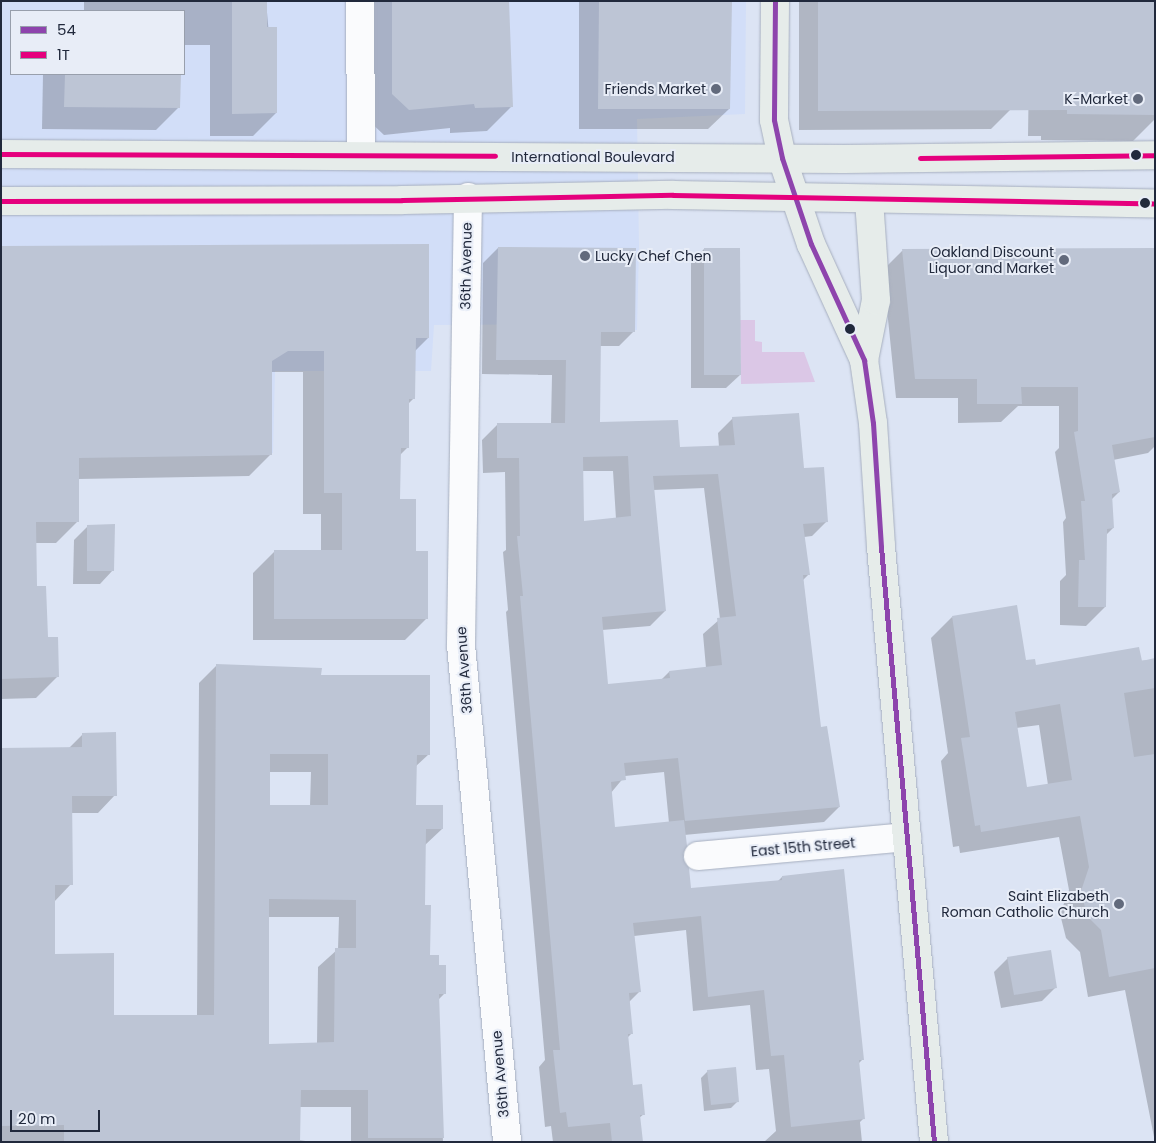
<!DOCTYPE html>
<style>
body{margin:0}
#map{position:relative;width:1156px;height:1143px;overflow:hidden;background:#dce4f4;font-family:Poppins,sans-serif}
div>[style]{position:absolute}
.built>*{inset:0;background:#d2def8}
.green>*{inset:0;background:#dbc7e6}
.shadow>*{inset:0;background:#0003}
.building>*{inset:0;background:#bdc5d5}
.roads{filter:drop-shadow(0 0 1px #a6aebe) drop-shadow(0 0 1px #a6aebe)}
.minor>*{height:28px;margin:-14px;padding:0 14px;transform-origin:14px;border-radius:14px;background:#fafbfd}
.major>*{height:28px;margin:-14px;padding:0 14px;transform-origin:14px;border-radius:14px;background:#e6ecea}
.bus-1>*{height:5px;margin:-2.5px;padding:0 2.5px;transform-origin:2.5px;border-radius:2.5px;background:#8e44ad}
.bus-2>*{height:5px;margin:-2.5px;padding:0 2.5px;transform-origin:2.5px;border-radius:2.5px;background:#e5007d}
.dots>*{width:14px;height:14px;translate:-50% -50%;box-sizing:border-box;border:2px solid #e8edf7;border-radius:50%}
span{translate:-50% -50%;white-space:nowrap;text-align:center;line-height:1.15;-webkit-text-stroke:4px #e8edf7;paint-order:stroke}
.poi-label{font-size:14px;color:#21293c}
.right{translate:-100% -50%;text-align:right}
.left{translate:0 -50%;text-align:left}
.street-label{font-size:14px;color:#21293c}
.frame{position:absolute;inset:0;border:2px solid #21293c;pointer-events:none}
.legend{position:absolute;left:10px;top:10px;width:175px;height:65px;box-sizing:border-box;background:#e8edf7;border:1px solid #989fac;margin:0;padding:6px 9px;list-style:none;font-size:15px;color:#21293c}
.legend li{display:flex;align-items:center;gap:10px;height:25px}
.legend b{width:25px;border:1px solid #989fac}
.scale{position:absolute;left:10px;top:1110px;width:90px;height:22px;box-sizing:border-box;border:2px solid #21293c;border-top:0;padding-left:6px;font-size:15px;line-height:18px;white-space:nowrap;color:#21293c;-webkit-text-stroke:4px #e8edf7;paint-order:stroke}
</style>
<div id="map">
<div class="built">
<i style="clip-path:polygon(evenodd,1px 1px,746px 1px,745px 114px,637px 119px,639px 246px,637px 330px,602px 330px,568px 324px,434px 325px,431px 371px,275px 371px,273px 453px,120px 455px,1px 358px,1px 1px,11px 11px,184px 11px,184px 74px,11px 74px,11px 11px)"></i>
</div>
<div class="green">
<i style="clip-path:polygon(740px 320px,755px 320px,755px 341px,762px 342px,762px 352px,804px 352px,815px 382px,741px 384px)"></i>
</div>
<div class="shadow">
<i style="clip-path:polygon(84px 1px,266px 1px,276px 113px,253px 136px,210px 136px,210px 45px,184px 45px,184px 11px,84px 11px)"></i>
<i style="clip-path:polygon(368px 1px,508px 1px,512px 106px,487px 131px,450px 133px,450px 128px,384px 135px,367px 119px)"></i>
<i style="clip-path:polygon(579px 1px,730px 1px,729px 109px,708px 129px,579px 129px)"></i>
<i style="clip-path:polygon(799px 1px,1010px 1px,1011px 109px,991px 129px,799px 130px)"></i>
<i style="clip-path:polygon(1030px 1px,1155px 1px,1155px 119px,1133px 141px,1041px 140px,1041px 136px,1028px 136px)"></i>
<i style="clip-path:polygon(43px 74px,180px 74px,179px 107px,156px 130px,42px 129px)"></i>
<i style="clip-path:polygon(1px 247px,428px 338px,414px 352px,414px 398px,408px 404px,407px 448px,399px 456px,399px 500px,414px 552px,427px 618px,405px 640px,253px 640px,253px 573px,274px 552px,321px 552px,321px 514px,303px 514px,303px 372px,271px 372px,271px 454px,249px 476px,78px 479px,78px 521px,56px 543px,35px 543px,35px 587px,57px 677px,36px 698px,1px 699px)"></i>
<i style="clip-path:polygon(evenodd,498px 248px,634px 331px,619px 346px,600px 346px,599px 423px,678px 448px,719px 447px,718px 433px,733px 418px,803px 470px,827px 521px,812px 536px,804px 537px,809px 574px,803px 580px,820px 728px,839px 807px,824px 822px,684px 835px,681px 858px,690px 890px,777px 882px,782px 877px,863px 1059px,858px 1064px,863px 1119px,860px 1122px,862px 1142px,764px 1142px,776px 1131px,769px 1069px,756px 1070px,750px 1005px,693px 1011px,686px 930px,634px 936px,639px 992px,629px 1002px,632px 1033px,627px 1038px,632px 1086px,644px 1114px,639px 1118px,642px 1142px,553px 1142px,551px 1126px,545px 1127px,539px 1067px,545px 1060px,506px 612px,508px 610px,503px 552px,506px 550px,505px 472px,483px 473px,482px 440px,497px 425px,551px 424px,552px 375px,482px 374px,483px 263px,498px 248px,582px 471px,613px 471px,616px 519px,582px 522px,582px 471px,498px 248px,704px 488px,720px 619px,703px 634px,706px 668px,669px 672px,661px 680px,607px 686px,602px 630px,650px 626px,665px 611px,653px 490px,704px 488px,498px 248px,664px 772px,669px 823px,614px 829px,610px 794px,625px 776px,664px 772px)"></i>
<i style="clip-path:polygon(704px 249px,740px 375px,726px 388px,691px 388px,691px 263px)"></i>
<i style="clip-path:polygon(1155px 250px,1155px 446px,1148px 453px,1113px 460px,1119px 492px,1111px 500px,1113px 528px,1106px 535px,1105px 607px,1086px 626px,1060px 625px,1060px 581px,1066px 575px,1063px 522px,1066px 518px,1055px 452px,1059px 448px,1059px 406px,1018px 406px,1001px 422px,958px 423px,958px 398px,896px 398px,883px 270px,902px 251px)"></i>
<i style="clip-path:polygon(88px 526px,113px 570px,100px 584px,73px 584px,74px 540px)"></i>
<i style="clip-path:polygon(evenodd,952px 617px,1034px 666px,1155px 660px,1155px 1142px,1125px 990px,1088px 997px,1080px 952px,1066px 938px,1060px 914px,1069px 890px,1059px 837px,960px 853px,959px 846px,953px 847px,941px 761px,948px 753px,931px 638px,952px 617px,1039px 725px,1048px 785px,1026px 789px,1016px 728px,1039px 725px)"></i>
<i style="clip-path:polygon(evenodd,216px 666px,320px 677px,429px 754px,415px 767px,415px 806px,442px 829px,424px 846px,424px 906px,429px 956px,438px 966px,444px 994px,438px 1000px,443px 1142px,351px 1142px,351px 1107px,299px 1107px,298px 1140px,313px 1142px,1px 1142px,1px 749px,68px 749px,83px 734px,115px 795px,98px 813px,70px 813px,71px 884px,54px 902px,54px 956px,113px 1017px,197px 1016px,199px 683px,216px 666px,269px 772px,311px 772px,310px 806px,269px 806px,269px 772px,216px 666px,268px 917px,339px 917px,338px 949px,318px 967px,317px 1044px,268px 1045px,268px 917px)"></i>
<i style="clip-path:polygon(1008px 958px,1056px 987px,1042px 1001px,1001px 1008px,994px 972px)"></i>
<i style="clip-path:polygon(708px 1071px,738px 1101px,731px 1108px,704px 1111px,701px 1078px)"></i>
</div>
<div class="building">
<i style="clip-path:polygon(232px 1px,267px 1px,267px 27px,277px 27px,277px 113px,232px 114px)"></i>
<i style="clip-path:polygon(392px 1px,509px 1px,513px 107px,475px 108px,474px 104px,409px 110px,392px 94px)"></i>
<i style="clip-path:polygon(599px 1px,732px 1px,730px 109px,598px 109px)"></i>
<i style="clip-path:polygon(818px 1px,1155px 1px,1155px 115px,1067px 114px,1067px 110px,818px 111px)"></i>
<i style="clip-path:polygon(65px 74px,181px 74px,180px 108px,64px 107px)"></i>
<i style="clip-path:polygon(429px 244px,429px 338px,416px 338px,415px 399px,409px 399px,409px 448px,401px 448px,400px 499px,416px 499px,416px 551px,428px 551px,428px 619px,274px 619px,274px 550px,342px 550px,342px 493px,324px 493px,324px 351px,288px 351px,272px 361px,272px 455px,79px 458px,79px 522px,36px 522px,37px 586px,46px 586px,48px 637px,58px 637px,59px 677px,1px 679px,1px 246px)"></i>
<i style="clip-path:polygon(evenodd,498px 247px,636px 248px,635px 332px,601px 332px,600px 422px,678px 420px,680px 447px,735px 445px,732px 417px,799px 413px,804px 468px,824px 467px,828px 522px,803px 524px,810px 575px,803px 575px,821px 727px,827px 726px,840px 807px,685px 821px,678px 758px,624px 763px,626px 780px,611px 782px,615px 827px,684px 820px,687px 846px,683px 858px,689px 868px,691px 888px,782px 880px,782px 876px,844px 869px,864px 1060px,859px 1060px,865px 1119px,791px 1127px,784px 1055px,771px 1056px,764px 990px,708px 997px,701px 916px,633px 923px,641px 992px,629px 993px,633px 1034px,628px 1034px,633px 1085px,642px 1084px,645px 1115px,640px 1115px,643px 1142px,612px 1142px,610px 1123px,568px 1127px,566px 1112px,560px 1113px,553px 1050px,560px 1050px,520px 596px,523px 596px,517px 536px,520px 536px,519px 458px,497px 458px,497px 423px,565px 423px,566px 360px,496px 360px,498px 247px,628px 456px,631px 516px,584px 521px,583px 457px,628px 456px,498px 247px,718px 474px,736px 616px,717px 618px,722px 665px,669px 671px,670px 678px,608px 684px,602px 617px,666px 611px,653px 476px,718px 474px)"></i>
<i style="clip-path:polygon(704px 248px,740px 248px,741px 375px,704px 375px)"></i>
<i style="clip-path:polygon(1155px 248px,1155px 437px,1112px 445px,1120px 492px,1112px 494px,1114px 528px,1107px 529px,1106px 607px,1078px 607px,1079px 560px,1085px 560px,1081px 501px,1085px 501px,1074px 432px,1078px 431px,1078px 387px,1021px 387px,1022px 404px,977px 404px,977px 379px,915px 379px,902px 249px)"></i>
<i style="clip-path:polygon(115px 524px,114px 571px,87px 571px,87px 525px)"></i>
<i style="clip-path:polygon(evenodd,1017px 605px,1026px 660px,1035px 659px,1036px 665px,1139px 647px,1142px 661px,1155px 658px,1155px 688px,1124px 693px,1134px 757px,1155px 754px,1155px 968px,1109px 977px,1101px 930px,1087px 916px,1081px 891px,1089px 867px,1080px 816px,981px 832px,980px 825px,975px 826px,961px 738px,970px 737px,952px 616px,1017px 605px,1060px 704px,1072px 780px,1027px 787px,1015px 712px,1060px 704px)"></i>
<i style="clip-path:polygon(evenodd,216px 664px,322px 668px,321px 675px,430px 675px,430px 755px,417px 755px,416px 805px,443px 805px,443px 829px,426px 829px,425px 905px,431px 905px,430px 955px,439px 955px,439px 965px,446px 965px,446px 994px,439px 994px,444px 1138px,368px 1138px,368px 1090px,301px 1090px,300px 1142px,64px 1142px,64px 1125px,1px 1126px,1px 748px,82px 747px,82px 733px,116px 732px,117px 796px,72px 796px,73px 885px,55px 885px,55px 954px,114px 953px,114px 1015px,214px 1015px,216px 664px,270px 754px,328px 754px,328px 805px,270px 805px,270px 754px,216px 664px,269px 899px,356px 900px,356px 948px,335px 948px,334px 1042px,269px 1044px,269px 899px)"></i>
<i style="clip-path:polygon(1051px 950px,1057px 988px,1014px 995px,1007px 957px)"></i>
<i style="clip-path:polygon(736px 1067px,739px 1102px,711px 1105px,707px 1070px)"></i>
</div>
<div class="roads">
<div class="minor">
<i style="left:360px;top:1px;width:154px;rotate:89.6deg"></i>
<i style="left:468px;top:197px;width:448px;rotate:90.9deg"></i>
<i style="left:461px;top:645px;width:499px;rotate:84.7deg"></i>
<i style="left:698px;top:856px;width:210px;rotate:-5.2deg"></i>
</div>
<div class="major">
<i style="left:775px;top:1px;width:119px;rotate:90.5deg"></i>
<i style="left:774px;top:120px;width:39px;rotate:78deg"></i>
<i style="left:782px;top:158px;width:91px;rotate:71.4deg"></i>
<i style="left:811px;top:244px;width:128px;rotate:65.4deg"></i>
<i style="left:864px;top:360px;width:64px;rotate:81.9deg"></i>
<i style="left:873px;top:423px;width:124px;rotate:86.3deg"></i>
<i style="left:881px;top:547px;width:597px;rotate:84.91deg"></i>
<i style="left:1px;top:154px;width:843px;rotate:0.34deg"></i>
<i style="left:844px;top:159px;width:311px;rotate:-0.7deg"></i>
<i style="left:1px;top:201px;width:401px;rotate:-0.1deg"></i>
<i style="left:402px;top:200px;width:271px;rotate:-1.1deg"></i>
<i style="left:673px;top:195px;width:482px;rotate:1deg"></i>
<i style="left:864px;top:360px;width:61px;rotate:-78.7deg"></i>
<i style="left:876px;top:300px;width:100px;rotate:-94deg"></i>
</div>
</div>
<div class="bus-1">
<i style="left:775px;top:1px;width:119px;rotate:90.5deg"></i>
<i style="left:774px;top:120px;width:39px;rotate:78deg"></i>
<i style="left:782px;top:158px;width:91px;rotate:71.4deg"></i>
<i style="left:811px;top:244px;width:128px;rotate:65.4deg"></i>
<i style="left:864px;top:360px;width:64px;rotate:81.9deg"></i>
<i style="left:873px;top:423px;width:124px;rotate:86.3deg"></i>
<i style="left:881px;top:547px;width:597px;rotate:84.91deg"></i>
</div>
<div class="bus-2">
<i style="left:1px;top:154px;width:494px;rotate:0.2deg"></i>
<i style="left:920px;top:158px;width:235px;rotate:-0.7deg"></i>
<i style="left:1px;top:201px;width:401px;rotate:-0.1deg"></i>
<i style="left:402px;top:200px;width:271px;rotate:-1.1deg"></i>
<i style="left:673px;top:195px;width:482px;rotate:1deg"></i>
</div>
<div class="dots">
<i style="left:716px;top:89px;background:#626a7c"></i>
<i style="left:1138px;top:99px;background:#626a7c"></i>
<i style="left:1136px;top:155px;background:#21293c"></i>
<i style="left:1145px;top:203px;background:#21293c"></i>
<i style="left:585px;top:256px;background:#626a7c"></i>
<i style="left:1064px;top:260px;background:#626a7c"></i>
<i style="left:850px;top:329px;background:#21293c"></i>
<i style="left:1119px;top:904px;background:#626a7c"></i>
</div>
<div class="poi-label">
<span class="right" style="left:706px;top:89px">Friends Market</span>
<span class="right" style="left:1128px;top:99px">K-Market</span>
<span class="right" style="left:1054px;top:260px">Oakland Discount<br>Liquor and Market</span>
<span class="left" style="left:595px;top:256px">Lucky Chef Chen</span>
<span class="right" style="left:1109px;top:904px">Saint Elizabeth<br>Roman Catholic Church</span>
</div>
<div class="street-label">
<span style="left:593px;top:157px">International Boulevard</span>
<span style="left:466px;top:266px;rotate:-89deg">36th Avenue</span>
<span style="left:464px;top:670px;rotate:-94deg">36th Avenue</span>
<span style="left:803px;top:847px;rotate:-5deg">East 15th Street</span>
<span style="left:500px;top:1074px;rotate:-95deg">36th Avenue</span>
</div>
<div class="frame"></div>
<ul class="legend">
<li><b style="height:6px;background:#8e44ad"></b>54</li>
<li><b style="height:6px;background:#e5007d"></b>1T</li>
</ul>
<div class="scale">20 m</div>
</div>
